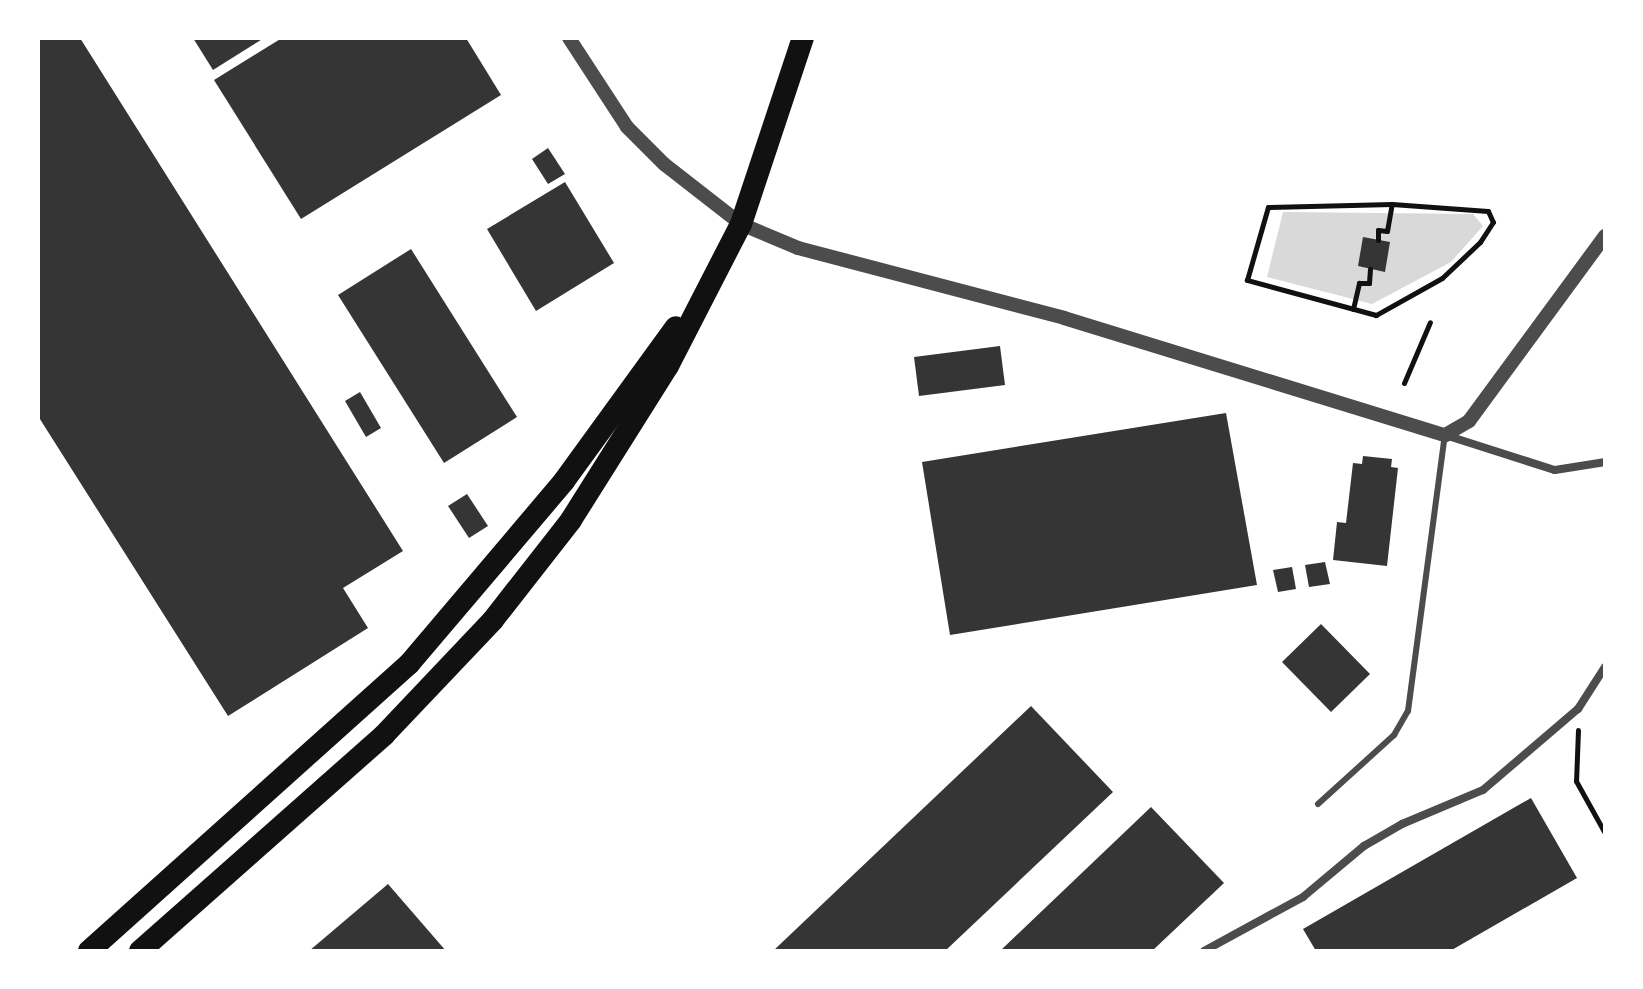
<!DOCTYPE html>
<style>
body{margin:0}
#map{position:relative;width:1643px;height:989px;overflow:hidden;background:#fff;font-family:"Asap Condensed",sans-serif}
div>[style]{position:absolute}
.water>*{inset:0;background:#d9d9d9}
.building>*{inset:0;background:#353535}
.path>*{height:5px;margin:-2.5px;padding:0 2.5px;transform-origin:2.5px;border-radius:2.5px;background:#111}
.service>*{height:6px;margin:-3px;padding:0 3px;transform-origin:3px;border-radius:3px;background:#4c4c4c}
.minor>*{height:8px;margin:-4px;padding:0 4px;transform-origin:4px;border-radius:4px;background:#4c4c4c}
.tertiary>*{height:14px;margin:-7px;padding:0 7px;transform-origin:7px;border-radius:7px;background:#4c4c4c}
.trunk>*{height:22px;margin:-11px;padding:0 11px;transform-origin:11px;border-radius:11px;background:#111}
span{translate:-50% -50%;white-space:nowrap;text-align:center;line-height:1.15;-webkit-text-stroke:8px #fff;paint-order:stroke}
.frame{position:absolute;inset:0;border:40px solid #fff;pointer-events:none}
</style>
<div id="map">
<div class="water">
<i style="clip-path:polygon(1283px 212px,1473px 214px,1483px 226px,1451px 262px,1372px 304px,1267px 277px)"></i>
</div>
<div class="building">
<i style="clip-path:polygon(38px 38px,80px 38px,403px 551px,343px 588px,368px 628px,228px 716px,38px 416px)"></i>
<i style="clip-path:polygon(193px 38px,264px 38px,213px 70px)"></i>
<i style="clip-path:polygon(282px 38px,466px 38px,501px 95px,301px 219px,214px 80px)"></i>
<i style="clip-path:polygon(548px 148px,565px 174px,548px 184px,532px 159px)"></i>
<i style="clip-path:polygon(565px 182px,614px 263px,536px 311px,487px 229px)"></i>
<i style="clip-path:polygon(1363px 237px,1390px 242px,1385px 272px,1358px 266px)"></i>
<i style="clip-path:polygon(411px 249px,517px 417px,444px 463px,338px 295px)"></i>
<i style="clip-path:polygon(1000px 346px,1005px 385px,919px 396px,914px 357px)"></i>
<i style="clip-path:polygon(360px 392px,381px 428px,366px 437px,345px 401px)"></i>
<i style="clip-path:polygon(1226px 413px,1257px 585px,950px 635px,922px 462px)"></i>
<i style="clip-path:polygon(1363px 456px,1392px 459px,1391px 467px,1398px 468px,1387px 566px,1333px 560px,1337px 522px,1346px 523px,1353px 463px,1362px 464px)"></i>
<i style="clip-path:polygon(467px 494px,488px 526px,469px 538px,448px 506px)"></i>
<i style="clip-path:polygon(1325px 562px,1330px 584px,1309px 587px,1305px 565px)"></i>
<i style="clip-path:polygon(1292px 567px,1296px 589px,1278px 592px,1273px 570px)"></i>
<i style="clip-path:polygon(1321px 624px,1370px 674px,1331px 712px,1282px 662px)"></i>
<i style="clip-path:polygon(1031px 706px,1113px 792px,945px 951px,773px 951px)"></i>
<i style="clip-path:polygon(1531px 798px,1577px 878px,1450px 951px,1316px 951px,1303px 929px)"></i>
<i style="clip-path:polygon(1151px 807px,1224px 883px,1152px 951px,1000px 951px)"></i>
<i style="clip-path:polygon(388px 884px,446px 951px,309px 951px)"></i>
</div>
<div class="path">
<i style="left:1392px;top:204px;width:96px;rotate:4.2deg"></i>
<i style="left:1488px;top:211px;width:12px;rotate:66deg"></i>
<i style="left:1493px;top:222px;width:24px;rotate:123deg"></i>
<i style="left:1480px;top:242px;width:52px;rotate:136.5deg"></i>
<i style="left:1442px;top:278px;width:76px;rotate:150.7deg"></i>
<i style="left:1376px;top:315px;width:134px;rotate:-164.8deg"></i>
<i style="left:1247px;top:280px;width:76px;rotate:-74deg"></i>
<i style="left:1268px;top:207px;width:124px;rotate:-1.4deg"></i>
<i style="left:1378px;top:240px;width:10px;rotate:-90deg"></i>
<i style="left:1378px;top:230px;width:9px;rotate:6deg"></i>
<i style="left:1387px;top:231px;width:27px;rotate:-80deg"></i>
<i style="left:1353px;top:309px;width:27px;rotate:-77deg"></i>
<i style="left:1359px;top:283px;width:10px"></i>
<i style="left:1369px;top:283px;width:14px;rotate:-86deg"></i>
<i style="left:1404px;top:383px;width:66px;rotate:-66.9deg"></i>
<i style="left:1578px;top:730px;width:51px;rotate:92.2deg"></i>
<i style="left:1576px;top:781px;width:60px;rotate:60.9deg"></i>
</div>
<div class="service">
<i style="left:1318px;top:804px;width:103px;rotate:-42.2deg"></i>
<i style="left:1394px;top:735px;width:28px;rotate:-60deg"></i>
<i style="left:1408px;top:711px;width:278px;rotate:-82.4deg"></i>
</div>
<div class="minor">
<i style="left:1445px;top:435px;width:115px;rotate:17.7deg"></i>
<i style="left:1555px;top:470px;width:51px;rotate:-9.1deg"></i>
<i style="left:1204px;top:951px;width:113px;rotate:-28.6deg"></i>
<i style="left:1303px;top:897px;width:80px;rotate:-39.9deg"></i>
<i style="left:1364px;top:846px;width:44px;rotate:-30.1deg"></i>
<i style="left:1402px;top:824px;width:88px;rotate:-22.8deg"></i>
<i style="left:1483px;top:790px;width:125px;rotate:-40.5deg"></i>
<i style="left:1578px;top:709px;width:50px;rotate:-57.3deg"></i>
</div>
<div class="tertiary">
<i style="left:569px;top:38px;width:106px;rotate:56.9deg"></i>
<i style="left:627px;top:127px;width:52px;rotate:45deg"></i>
<i style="left:664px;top:164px;width:98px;rotate:37.9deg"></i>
<i style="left:741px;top:224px;width:62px;rotate:22.8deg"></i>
<i style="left:798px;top:248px;width:275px;rotate:14.7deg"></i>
<i style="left:1064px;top:318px;width:399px;rotate:17.1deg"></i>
<i style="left:1445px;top:435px;width:28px;rotate:-30deg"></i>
<i style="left:1469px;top:421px;width:230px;rotate:-53.7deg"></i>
</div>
<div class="trunk">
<i style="left:89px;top:951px;width:430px;rotate:-41.9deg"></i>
<i style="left:409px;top:664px;width:240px;rotate:-49.7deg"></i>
<i style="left:564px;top:481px;width:190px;rotate:-54deg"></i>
<i style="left:140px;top:951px;width:326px;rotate:-41.5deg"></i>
<i style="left:384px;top:735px;width:158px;rotate:-46.5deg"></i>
<i style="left:493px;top:620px;width:127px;rotate:-52deg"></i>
<i style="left:571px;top:520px;width:182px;rotate:-57.8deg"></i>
<i style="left:668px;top:366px;width:160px;rotate:-62.8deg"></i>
<i style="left:741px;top:224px;width:196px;rotate:-71.6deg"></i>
</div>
<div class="frame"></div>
</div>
